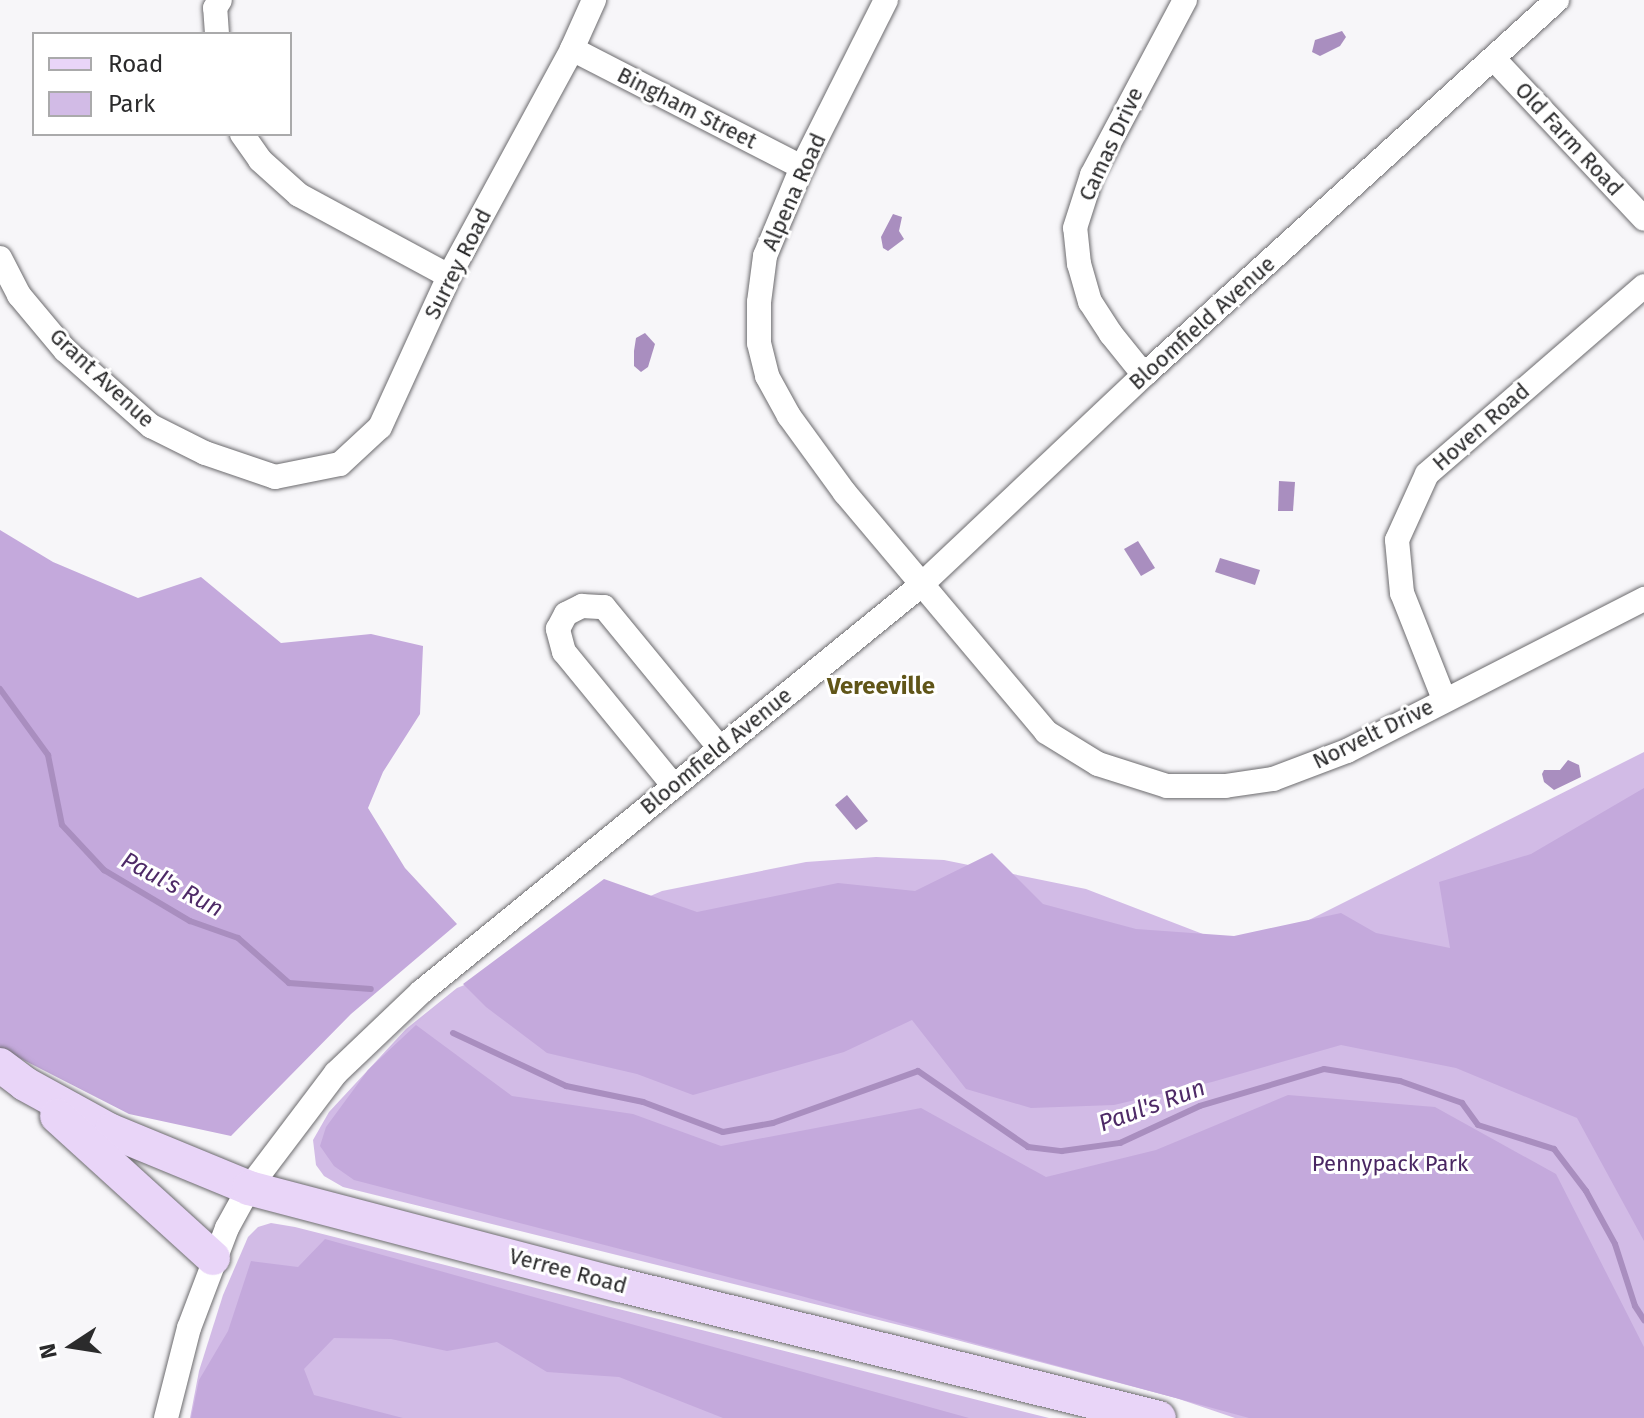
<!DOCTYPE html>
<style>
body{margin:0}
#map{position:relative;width:1644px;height:1418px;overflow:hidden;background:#f7f6f9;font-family:"Fira Sans",sans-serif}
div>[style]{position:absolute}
.green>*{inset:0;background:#d2bbe6}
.forest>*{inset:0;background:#c4a9dc}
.water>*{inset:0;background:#a98ebf}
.stream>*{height:6px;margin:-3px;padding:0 3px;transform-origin:3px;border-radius:3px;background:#a98ebf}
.roads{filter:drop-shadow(0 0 2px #6c6b6e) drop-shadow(0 0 2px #6c6b6e)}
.minor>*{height:24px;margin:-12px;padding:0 12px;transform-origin:12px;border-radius:12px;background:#fff}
.secondary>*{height:34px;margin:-17px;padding:0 17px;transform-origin:17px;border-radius:17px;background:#e9d5f8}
span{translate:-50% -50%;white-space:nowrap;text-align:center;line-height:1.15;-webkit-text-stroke:6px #fff;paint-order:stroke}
.street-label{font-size:22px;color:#2b2b2c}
.park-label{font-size:22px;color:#492662}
.neighbourhood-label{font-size:24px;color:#605518;font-weight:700}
.water-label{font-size:24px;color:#4e2a67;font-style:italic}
.legend{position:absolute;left:32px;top:32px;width:260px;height:104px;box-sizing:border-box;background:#fff;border:2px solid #aaaaab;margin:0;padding:10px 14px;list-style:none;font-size:24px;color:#2b2b2c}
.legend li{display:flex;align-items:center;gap:16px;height:40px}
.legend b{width:40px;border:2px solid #aaaaab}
.north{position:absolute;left:32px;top:1306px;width:80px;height:80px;-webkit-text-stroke:6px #fff;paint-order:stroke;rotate:258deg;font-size:22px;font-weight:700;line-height:32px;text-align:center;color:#2b2b2c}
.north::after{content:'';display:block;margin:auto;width:28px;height:36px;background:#2b2b2c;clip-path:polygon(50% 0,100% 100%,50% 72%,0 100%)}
</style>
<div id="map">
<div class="green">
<i style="clip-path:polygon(1644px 752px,1644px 1418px,1235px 1418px,1176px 1398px,915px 1329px,343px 1187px,324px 1176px,316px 1165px,313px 1140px,329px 1112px,406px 1029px,457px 988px,509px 967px,592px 921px,662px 891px,806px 862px,876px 857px,944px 860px,1086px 889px,1247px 951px)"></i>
<i style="clip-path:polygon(271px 1223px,295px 1227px,1049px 1418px,190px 1418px,199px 1371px,223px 1295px,248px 1237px,258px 1227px)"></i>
</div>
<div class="forest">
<i style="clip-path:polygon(0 530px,53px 562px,138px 598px,201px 577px,281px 643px,371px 634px,423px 646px,420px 714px,383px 772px,368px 808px,405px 868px,457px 924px,351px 1014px,231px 1136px,129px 1114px,0 1048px)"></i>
<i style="clip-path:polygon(1644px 788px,1644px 1241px,1577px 1118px,1456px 1068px,1341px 1045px,1212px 1082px,1114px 1105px,1031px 1108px,966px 1089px,912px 1020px,844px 1052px,693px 1095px,637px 1074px,547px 1053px,486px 1007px,463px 984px,604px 879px,697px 912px,838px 883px,915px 891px,992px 853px,1043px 904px,1136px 929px,1234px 936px,1341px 913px,1376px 933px,1450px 948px,1439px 882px,1531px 854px)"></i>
<i style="clip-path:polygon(416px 1025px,512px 1096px,633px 1114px,721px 1146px,921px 1108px,1046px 1177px,1156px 1150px,1288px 1095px,1435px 1107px,1556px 1174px,1644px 1347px,1644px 1418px,1249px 1418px,790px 1293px,354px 1180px,334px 1166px,320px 1146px,326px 1127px,368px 1070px)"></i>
<i style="clip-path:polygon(325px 1239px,969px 1418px,723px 1418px,619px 1377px,547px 1372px,497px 1342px,447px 1351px,391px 1339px,334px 1338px,304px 1369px,314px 1395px,403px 1418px,191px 1418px,199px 1380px,228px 1331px,251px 1261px,298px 1267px)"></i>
</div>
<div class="water">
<i style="clip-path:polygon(1342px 31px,1346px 37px,1340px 46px,1320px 56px,1312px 52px,1315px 40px)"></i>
<i style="clip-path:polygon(893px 214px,902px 217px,899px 231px,904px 239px,888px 251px,883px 248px,881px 237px)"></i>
<i style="clip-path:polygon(645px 333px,655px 344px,648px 367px,641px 372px,634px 366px,634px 351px,636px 338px)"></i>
<i style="clip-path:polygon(1279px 481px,1295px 482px,1293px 511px,1278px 511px)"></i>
<i style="clip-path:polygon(1138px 541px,1155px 568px,1141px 576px,1124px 549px)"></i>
<i style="clip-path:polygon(1220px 558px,1260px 570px,1255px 585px,1215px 572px)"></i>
<i style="clip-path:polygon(1568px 760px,1579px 765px,1581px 777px,1554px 790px,1544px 782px,1542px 774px,1544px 770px,1560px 770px)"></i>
<i style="clip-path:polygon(847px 795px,868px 821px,856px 830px,835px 805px)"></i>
</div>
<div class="stream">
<i style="left:0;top:689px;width:82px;rotate:54deg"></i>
<i style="left:48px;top:755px;width:71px;rotate:78.7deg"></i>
<i style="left:62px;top:825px;width:62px;rotate:47deg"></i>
<i style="left:104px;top:870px;width:100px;rotate:30.7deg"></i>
<i style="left:190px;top:921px;width:51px;rotate:19.5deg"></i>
<i style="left:238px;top:938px;width:68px;rotate:41.4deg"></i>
<i style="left:289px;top:983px;width:82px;rotate:4.2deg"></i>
<i style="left:453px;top:1033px;width:125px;rotate:25.1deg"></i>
<i style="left:566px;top:1086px;width:79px;rotate:11.7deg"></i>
<i style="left:643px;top:1102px;width:85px;rotate:20.6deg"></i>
<i style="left:723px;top:1132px;width:51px;rotate:-10.2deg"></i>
<i style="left:773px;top:1123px;width:154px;rotate:-19.7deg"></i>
<i style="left:918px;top:1071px;width:134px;rotate:34.6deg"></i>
<i style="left:1028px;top:1147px;width:34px;rotate:7deg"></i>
<i style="left:1062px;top:1151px;width:59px;rotate:-7.9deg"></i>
<i style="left:1120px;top:1143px;width:88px;rotate:-24.8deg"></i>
<i style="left:1200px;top:1106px;width:129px;rotate:-16.6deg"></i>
<i style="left:1324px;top:1069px;width:77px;rotate:9deg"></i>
<i style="left:1400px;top:1081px;width:66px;rotate:19.5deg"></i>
<i style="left:1462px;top:1103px;width:27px;rotate:54deg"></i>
<i style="left:1478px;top:1125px;width:80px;rotate:17.5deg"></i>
<i style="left:1554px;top:1149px;width:53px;rotate:52.7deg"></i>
<i style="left:1586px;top:1191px;width:60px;rotate:61.3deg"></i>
<i style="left:1615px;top:1244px;width:65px;rotate:72.1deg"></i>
<i style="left:1635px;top:1306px;width:17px;rotate:57deg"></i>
</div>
<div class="roads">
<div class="minor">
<i style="left:886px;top:0;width:187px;rotate:116.7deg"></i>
<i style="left:802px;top:167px;width:96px;rotate:112.6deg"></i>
<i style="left:765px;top:256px;width:46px;rotate:97.4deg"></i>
<i style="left:759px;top:302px;width:41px;rotate:90deg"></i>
<i style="left:759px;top:343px;width:34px;rotate:76deg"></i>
<i style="left:767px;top:376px;width:46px;rotate:61.2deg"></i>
<i style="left:789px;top:416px;width:95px;rotate:54deg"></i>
<i style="left:845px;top:493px;width:312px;rotate:49.9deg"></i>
<i style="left:1046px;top:732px;width:61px;rotate:31.6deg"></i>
<i style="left:1098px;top:764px;width:72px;rotate:17.7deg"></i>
<i style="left:1167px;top:786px;width:58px"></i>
<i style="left:1225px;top:786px;width:49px;rotate:-8.3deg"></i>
<i style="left:1273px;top:779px;width:79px;rotate:-20.7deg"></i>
<i style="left:1347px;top:751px;width:334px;rotate:-27.1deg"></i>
<i style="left:217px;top:34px;width:26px;rotate:-94deg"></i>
<i style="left:215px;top:8px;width:9px;rotate:-58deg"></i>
<i style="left:572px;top:49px;width:259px;rotate:27.2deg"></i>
<i style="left:1494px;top:59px;width:219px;rotate:46.8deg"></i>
<i style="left:242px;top:134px;width:32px;rotate:55deg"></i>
<i style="left:260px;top:160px;width:52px;rotate:41.9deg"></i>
<i style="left:299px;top:195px;width:170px;rotate:28.4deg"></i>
<i style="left:0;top:258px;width:42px;rotate:62.8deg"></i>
<i style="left:19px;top:295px;width:72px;rotate:50.1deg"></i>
<i style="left:65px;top:350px;width:115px;rotate:41.5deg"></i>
<i style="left:151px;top:426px;width:60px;rotate:26.6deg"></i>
<i style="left:205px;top:453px;width:74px;rotate:18.9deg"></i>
<i style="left:275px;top:477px;width:66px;rotate:-11.3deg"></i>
<i style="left:340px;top:464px;width:54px;rotate:-42.8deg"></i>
<i style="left:380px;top:427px;width:166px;rotate:-65.4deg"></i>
<i style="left:449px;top:276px;width:258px;rotate:-61.5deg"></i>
<i style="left:572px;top:49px;width:54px;rotate:-65.8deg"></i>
<i style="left:1144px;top:375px;width:53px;rotate:-128.8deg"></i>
<i style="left:1111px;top:334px;width:38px;rotate:-123deg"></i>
<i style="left:1090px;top:302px;width:40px;rotate:-106deg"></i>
<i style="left:1079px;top:264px;width:36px;rotate:-96deg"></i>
<i style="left:1075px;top:228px;width:56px;rotate:-72.2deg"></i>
<i style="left:1092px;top:175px;width:198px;rotate:-62deg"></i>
<i style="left:1444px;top:699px;width:114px;rotate:-111.6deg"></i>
<i style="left:1402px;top:593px;width:53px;rotate:-95.4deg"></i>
<i style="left:1397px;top:540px;width:72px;rotate:-65.6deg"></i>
<i style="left:1427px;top:474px;width:287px;rotate:-40.9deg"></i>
<i style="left:673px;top:785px;width:172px;rotate:-129.3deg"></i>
<i style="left:564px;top:652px;width:24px;rotate:-105deg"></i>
<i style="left:558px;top:629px;width:17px;rotate:-62deg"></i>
<i style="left:566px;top:614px;width:18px;rotate:-27deg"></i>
<i style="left:582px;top:606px;width:22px;rotate:3deg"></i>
<i style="left:604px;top:607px;width:181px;rotate:50.6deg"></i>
<i style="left:166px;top:1418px;width:93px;rotate:-75.7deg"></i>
<i style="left:189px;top:1328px;width:107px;rotate:-69.2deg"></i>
<i style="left:227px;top:1228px;width:46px;rotate:-61.2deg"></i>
<i style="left:249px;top:1188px;width:144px;rotate:-52.9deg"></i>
<i style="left:336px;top:1073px;width:117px;rotate:-43.6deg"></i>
<i style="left:421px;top:992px;width:643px;rotate:-39.13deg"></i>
<i style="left:920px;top:586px;width:308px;rotate:-43.3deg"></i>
<i style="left:1144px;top:375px;width:558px;rotate:-42.24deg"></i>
</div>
<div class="secondary">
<i style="left:0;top:1065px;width:31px;rotate:37deg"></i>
<i style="left:25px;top:1084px;width:98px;rotate:28.7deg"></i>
<i style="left:111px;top:1131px;width:149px;rotate:22.4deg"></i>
<i style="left:249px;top:1188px;width:383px;rotate:14.7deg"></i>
<i style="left:620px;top:1285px;width:555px;rotate:13.86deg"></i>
<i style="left:57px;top:1116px;width:211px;rotate:42.3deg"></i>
</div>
</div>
<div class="street-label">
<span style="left:687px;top:108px;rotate:27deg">Bingham Street</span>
<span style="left:1569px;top:139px;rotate:47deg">Old Farm Road</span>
<span style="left:1111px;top:144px;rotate:-65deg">Camas Drive</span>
<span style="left:794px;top:192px;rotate:-66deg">Alpena Road</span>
<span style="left:458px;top:264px;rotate:-63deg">Surrey Road</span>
<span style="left:1202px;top:323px;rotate:-42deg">Bloomfield Avenue</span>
<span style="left:102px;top:378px;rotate:43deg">Grant Avenue</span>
<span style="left:1481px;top:427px;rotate:-41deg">Hoven Road</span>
<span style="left:1373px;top:734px;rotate:-26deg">Norvelt Drive</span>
<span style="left:716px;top:751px;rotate:-39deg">Bloomfield Avenue</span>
<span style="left:568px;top:1271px;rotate:15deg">Verree Road</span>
</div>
<div class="park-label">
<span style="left:1390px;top:1164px">Pennypack Park</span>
</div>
<div class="neighbourhood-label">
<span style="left:881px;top:687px">Vereeville</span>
</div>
<div class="water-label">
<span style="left:172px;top:885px;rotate:28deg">Paul's Run</span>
<span style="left:1152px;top:1106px;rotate:-20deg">Paul's Run</span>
</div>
<ul class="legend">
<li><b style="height:10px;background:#e9d5f8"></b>Road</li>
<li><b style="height:22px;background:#d2bbe6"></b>Park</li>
</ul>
<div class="north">N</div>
</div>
